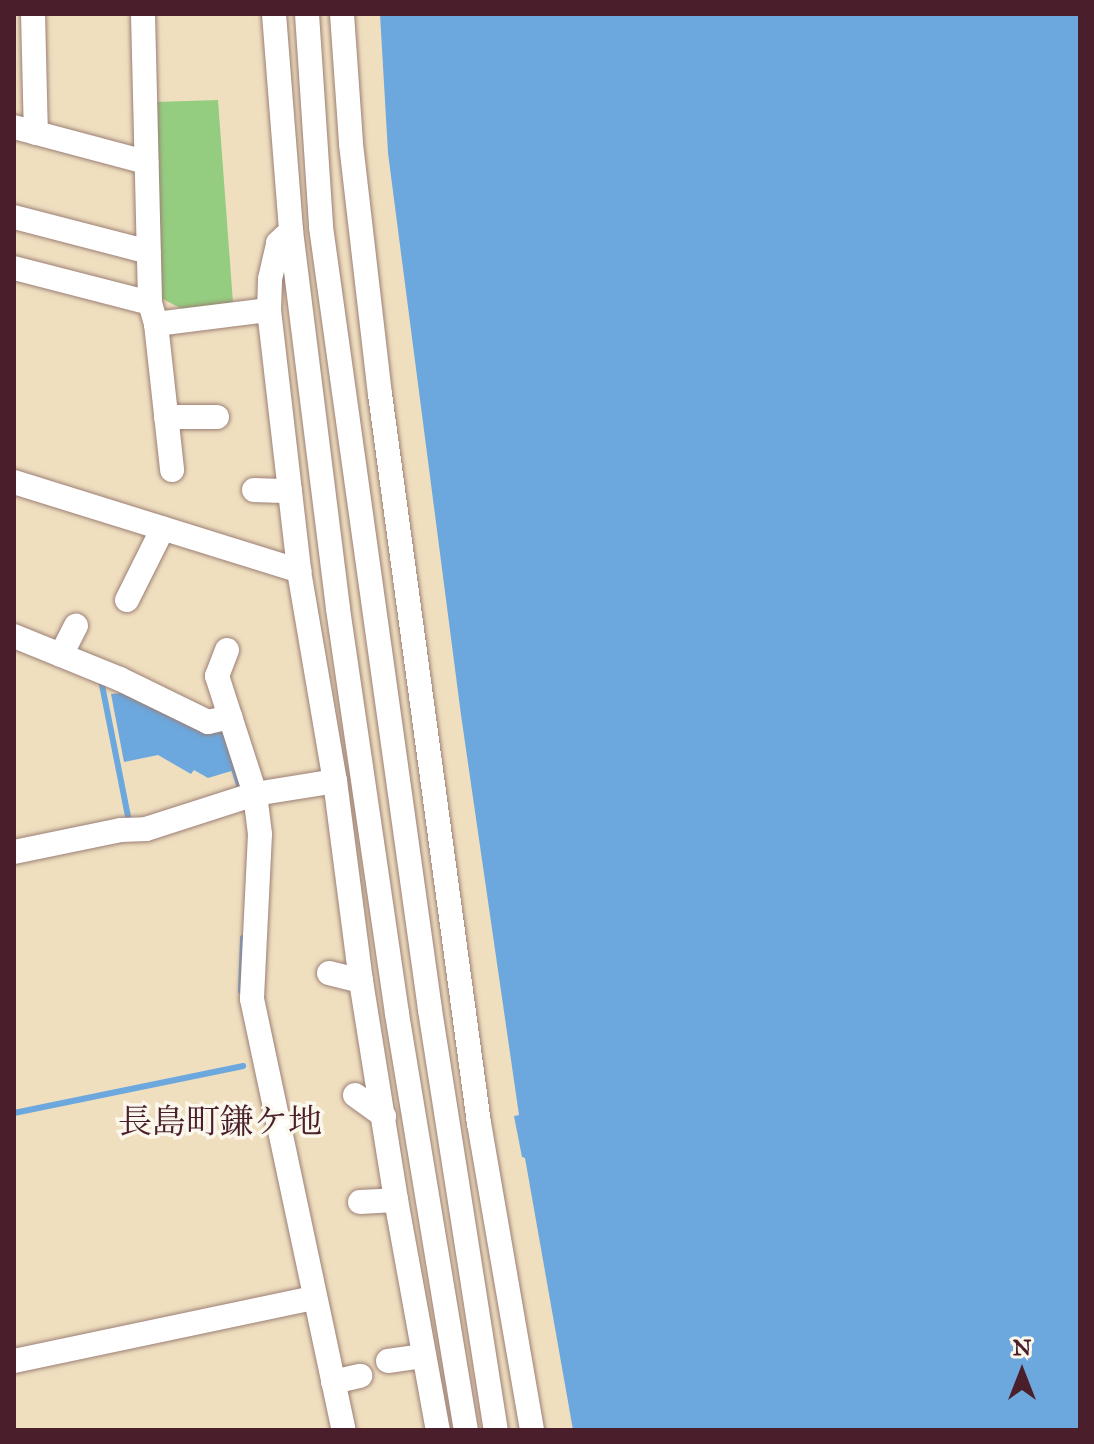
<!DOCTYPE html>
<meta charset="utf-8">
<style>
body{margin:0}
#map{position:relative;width:1094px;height:1444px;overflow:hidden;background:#efdfbf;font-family:"IM FELL Great Primer","Noto Serif JP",serif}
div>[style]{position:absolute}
.green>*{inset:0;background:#95cd80}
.water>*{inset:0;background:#6ca8dd}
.stream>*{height:6px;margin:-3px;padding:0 3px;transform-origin:3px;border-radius:3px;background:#6ca8dd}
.roads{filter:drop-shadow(0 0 2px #9c7f75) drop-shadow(0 0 2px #9c7f75)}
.minor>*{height:24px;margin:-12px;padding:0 12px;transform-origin:12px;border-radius:12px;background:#fff}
span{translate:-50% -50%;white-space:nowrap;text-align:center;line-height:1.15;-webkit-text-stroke:7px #fbf7ec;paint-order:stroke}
.quarter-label{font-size:34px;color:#4a1f2b}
.frame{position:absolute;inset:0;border:16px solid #4a1f2b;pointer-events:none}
.north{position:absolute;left:982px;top:1332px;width:80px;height:80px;-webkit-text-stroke:6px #fbf7ec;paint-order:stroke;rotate:0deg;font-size:22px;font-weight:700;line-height:32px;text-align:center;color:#4a1f2b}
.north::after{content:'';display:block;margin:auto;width:28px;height:36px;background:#4a1f2b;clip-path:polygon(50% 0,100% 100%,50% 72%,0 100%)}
</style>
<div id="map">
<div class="green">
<i style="clip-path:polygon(218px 100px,233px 303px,186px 311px,159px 297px,155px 102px)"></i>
</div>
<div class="water">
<i style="clip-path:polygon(380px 14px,1080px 14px,1080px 1430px,573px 1430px,525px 1158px,522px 1157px,514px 1116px,519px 1115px,461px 715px,388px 153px)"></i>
<i style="clip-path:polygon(122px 693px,204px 731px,224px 725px,238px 769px,208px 778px,194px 770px,191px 774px,158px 755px,124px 762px,111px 694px)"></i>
</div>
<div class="stream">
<i style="left:101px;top:680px;width:145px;rotate:78.8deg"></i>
<i style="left:232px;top:762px;width:28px;rotate:73deg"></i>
<i style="left:241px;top:991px;width:53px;rotate:-87.8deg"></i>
<i style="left:14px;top:1113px;width:234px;rotate:-11.6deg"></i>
</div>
<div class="roads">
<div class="minor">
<i style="left:33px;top:14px;width:119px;rotate:88.6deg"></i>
<i style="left:143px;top:14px;width:289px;rotate:88.6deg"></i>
<i style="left:150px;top:303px;width:22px;rotate:74deg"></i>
<i style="left:156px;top:324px;width:114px;rotate:-7.1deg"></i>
<i style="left:269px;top:310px;width:31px;rotate:-88deg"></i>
<i style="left:270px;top:279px;width:37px;rotate:-77deg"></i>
<i style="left:278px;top:243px;width:18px;rotate:-43deg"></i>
<i style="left:274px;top:14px;width:218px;rotate:85.5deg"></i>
<i style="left:291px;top:231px;width:381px;rotate:82.9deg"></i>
<i style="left:338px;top:609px;width:409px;rotate:81.7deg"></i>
<i style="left:397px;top:1014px;width:422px;rotate:80.6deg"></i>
<i style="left:307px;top:14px;width:213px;rotate:86.2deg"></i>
<i style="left:321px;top:227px;width:791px;rotate:82.07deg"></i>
<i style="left:430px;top:1010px;width:425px;rotate:81.1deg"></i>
<i style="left:342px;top:14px;width:130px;rotate:86deg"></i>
<i style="left:351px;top:144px;width:252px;rotate:83.4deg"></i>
<i style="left:380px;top:394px;width:736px;rotate:82.27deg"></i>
<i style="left:479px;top:1123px;width:312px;rotate:80.2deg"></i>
<i style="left:14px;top:127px;width:137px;rotate:14.9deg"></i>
<i style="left:14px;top:217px;width:139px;rotate:14.5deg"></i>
<i style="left:14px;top:268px;width:140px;rotate:14.4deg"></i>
<i style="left:269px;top:310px;width:263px;rotate:83.4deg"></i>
<i style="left:299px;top:571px;width:213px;rotate:80.3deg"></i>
<i style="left:335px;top:781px;width:202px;rotate:82.6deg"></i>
<i style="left:361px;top:981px;width:222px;rotate:80.9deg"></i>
<i style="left:396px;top:1200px;width:234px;rotate:79.7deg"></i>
<i style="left:156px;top:324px;width:147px;rotate:83.7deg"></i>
<i style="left:166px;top:417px;width:51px"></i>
<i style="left:14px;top:482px;width:299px;rotate:17.3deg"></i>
<i style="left:254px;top:490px;width:36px;rotate:2deg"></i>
<i style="left:127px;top:600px;width:80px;rotate:-63.4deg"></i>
<i style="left:14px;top:636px;width:114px;rotate:22.1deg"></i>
<i style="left:120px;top:679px;width:98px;rotate:26deg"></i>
<i style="left:208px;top:722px;width:23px;rotate:-13deg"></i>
<i style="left:227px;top:650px;width:28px;rotate:111deg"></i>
<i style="left:217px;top:676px;width:124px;rotate:72.1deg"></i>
<i style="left:255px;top:794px;width:40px;rotate:82.9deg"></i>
<i style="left:260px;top:834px;width:165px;rotate:92.8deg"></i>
<i style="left:252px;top:999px;width:441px;rotate:78deg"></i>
<i style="left:61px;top:655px;width:33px;rotate:-63deg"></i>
<i style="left:14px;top:852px;width:109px;rotate:-11.6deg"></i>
<i style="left:121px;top:830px;width:25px;rotate:-2deg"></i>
<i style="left:146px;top:829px;width:114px;rotate:-17.8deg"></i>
<i style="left:255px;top:794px;width:81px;rotate:-9.2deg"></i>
<i style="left:329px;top:973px;width:33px;rotate:14deg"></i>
<i style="left:355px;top:1095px;width:36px;rotate:36deg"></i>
<i style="left:360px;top:1202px;width:36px;rotate:-3deg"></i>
<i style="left:14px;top:1361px;width:307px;rotate:-11.9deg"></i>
<i style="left:388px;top:1361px;width:36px;rotate:-8deg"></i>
<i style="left:333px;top:1382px;width:28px;rotate:-13deg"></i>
</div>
</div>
<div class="quarter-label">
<span style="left:220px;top:1122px">長島町鎌ケ地</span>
</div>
<div class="frame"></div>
<div class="north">N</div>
</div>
